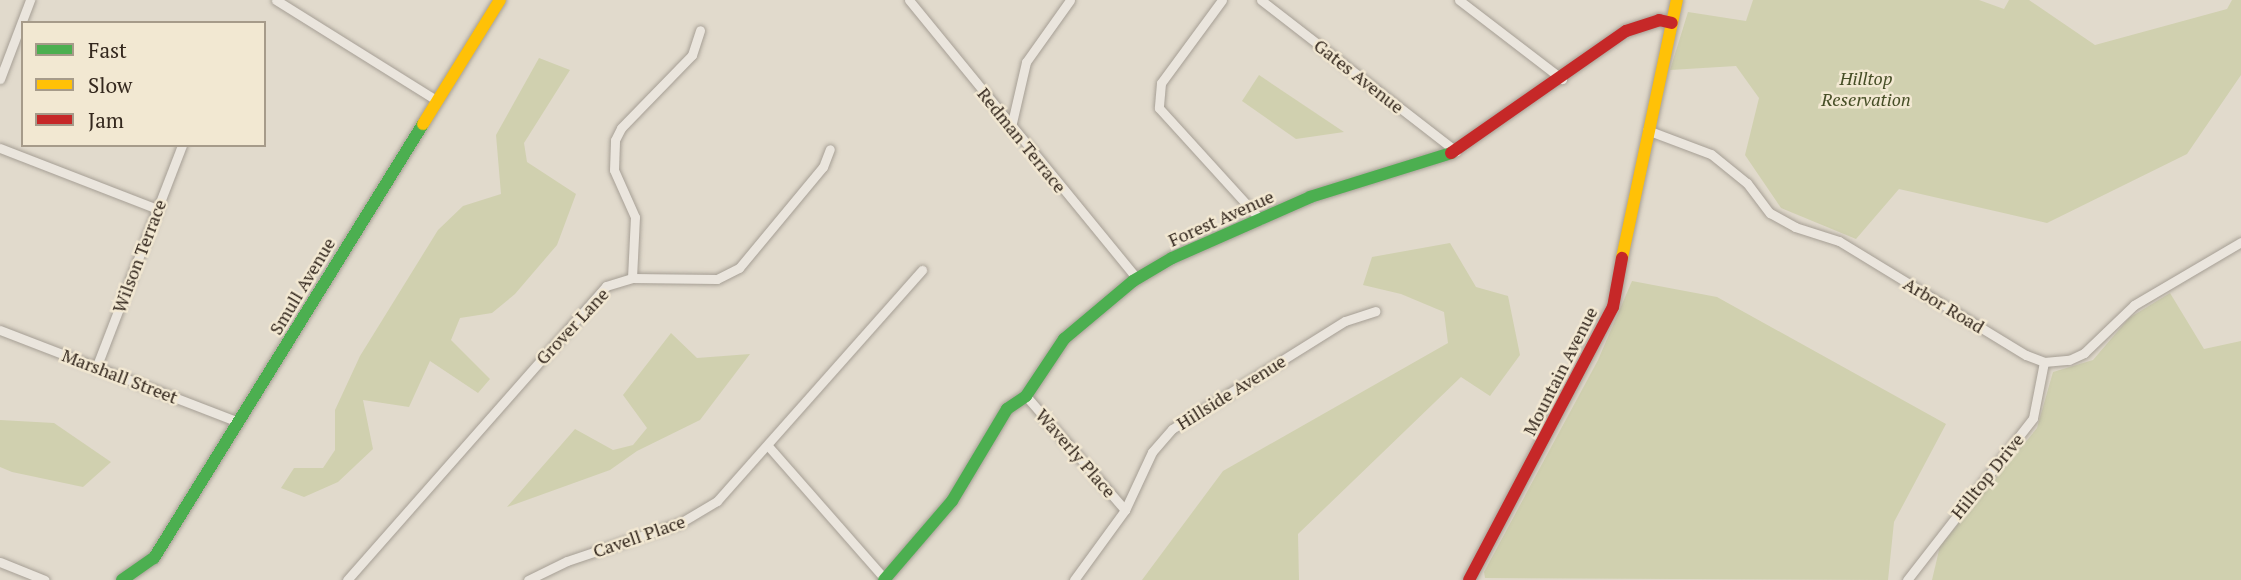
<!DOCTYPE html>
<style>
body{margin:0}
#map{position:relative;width:2241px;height:580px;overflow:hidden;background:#e1dacc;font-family:"PT Serif",serif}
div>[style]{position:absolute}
.green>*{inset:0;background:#d0d0af}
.roads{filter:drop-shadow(0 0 2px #a69f95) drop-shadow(0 0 2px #a69f95)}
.street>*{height:9px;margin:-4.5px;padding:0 4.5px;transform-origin:4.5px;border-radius:4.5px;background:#eae5dd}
.fast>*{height:12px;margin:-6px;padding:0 6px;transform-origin:6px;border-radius:6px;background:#4caf50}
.slow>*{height:12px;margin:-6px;padding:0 6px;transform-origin:6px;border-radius:6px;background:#ffc107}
.jam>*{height:12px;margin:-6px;padding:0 6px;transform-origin:6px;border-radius:6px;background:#c62828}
span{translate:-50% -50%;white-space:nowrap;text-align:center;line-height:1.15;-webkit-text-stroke:5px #f2e8d2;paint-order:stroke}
.street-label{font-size:18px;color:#34281e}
.park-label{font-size:18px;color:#464e26;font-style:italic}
.legend{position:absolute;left:21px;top:21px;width:245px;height:126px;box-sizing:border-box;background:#f2e8d2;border:2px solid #a69b8a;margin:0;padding:9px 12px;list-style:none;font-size:21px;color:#34281e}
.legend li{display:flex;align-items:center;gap:14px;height:35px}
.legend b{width:35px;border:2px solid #a69b8a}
</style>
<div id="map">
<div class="green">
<i style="clip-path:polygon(1753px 0,1979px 0,2004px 9px,2009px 0,2029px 0,2095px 45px,2227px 9px,2232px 0,2241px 0,2241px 75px,2187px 154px,2047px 223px,1899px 189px,1856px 239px,1781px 208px,1745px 155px,1759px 98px,1736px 66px,1670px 70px,1688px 12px,1746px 21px)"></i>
<i style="clip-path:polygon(539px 58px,570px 70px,524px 143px,527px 162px,576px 194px,557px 245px,515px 294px,492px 313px,460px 318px,451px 340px,490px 379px,478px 393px,430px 361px,409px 407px,363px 400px,373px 449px,338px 482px,304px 497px,281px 488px,294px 468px,323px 468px,335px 450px,335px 410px,360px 356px,438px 230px,463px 206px,501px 194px,496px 135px)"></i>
<i style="clip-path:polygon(1259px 75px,1344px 132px,1296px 139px,1242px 101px)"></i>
<i style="clip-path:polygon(1450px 243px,1476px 287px,1508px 296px,1520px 355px,1490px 396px,1461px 377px,1298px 534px,1299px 580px,1142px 580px,1223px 471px,1448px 343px,1444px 312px,1401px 294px,1363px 285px,1372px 257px)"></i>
<i style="clip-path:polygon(1632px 281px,1717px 297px,1946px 424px,1894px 522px,1888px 580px,1485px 578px,1484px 572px,1598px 360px)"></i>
<i style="clip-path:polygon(2170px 293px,2204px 349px,2241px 341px,2241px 580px,1932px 580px,1940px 546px,2037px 428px,2053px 372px,2093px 360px,2129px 318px)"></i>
<i style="clip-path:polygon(671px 333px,697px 358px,750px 354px,700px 420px,637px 451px,610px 470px,507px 507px,575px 429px,613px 450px,633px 445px,647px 428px,623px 395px)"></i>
<i style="clip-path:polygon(0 420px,54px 423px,111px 462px,83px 487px,12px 472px,0 467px)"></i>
</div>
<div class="roads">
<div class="street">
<i style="left:276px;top:0;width:189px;rotate:32deg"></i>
<i style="left:909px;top:0;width:360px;rotate:50.7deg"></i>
<i style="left:1222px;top:0;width:103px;rotate:126.3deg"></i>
<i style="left:1161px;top:83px;width:25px;rotate:95deg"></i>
<i style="left:1159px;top:108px;width:151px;rotate:47.7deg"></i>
<i style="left:1261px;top:0;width:247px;rotate:37.8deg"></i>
<i style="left:1459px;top:0;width:130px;rotate:37.5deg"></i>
<i style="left:0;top:79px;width:85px;rotate:-69.2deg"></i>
<i style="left:1011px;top:127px;width:67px;rotate:-77deg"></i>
<i style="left:1026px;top:62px;width:76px;rotate:-54.6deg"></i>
<i style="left:1647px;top:130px;width:68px;rotate:20.6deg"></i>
<i style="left:1711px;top:154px;width:46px;rotate:38.9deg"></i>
<i style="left:1747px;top:183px;width:38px;rotate:53deg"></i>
<i style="left:1770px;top:213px;width:29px;rotate:29deg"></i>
<i style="left:1795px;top:227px;width:46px;rotate:17.7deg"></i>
<i style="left:1839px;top:241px;width:219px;rotate:31.4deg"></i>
<i style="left:2026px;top:355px;width:19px;rotate:21deg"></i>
<i style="left:2044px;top:362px;width:25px;rotate:-5deg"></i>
<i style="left:2069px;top:360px;width:17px;rotate:-25deg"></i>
<i style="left:2084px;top:353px;width:69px;rotate:-43.8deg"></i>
<i style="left:2134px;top:305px;width:124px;rotate:-30.5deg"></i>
<i style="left:0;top:148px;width:168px;rotate:21.2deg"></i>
<i style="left:632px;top:278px;width:61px;rotate:-87.2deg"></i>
<i style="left:635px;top:217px;width:51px;rotate:-114.1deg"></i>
<i style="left:614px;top:170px;width:30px;rotate:-88deg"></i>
<i style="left:615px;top:140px;width:13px;rotate:-63deg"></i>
<i style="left:621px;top:128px;width:102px;rotate:-45.8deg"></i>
<i style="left:692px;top:55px;width:26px;rotate:-72deg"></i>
<i style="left:0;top:330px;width:256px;rotate:21.1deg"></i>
<i style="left:96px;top:368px;width:239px;rotate:-68.9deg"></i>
<i style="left:1026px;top:396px;width:151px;rotate:49deg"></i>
<i style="left:769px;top:447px;width:176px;rotate:48.7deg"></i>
<i style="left:0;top:562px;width:48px;rotate:21.8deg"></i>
<i style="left:347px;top:580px;width:392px;rotate:-48.6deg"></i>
<i style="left:606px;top:286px;width:27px;rotate:-17deg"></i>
<i style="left:632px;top:278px;width:85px;rotate:0.7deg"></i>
<i style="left:717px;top:279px;width:25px;rotate:-27deg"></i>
<i style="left:739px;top:268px;width:131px;rotate:-50.3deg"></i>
<i style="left:823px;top:167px;width:19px;rotate:-69deg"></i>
<i style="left:528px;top:580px;width:43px;rotate:-26deg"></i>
<i style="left:567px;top:561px;width:119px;rotate:-18.6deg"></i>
<i style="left:680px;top:523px;width:43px;rotate:-30.7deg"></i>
<i style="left:717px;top:501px;width:309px;rotate:-48.4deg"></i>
<i style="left:1074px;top:580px;width:87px;rotate:-53.9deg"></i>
<i style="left:1125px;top:510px;width:64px;rotate:-65deg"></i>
<i style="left:1152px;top:452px;width:30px;rotate:-49deg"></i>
<i style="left:1172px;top:429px;width:204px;rotate:-32deg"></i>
<i style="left:1345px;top:321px;width:32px;rotate:-18deg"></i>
<i style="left:1907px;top:580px;width:205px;rotate:-52.1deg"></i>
<i style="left:2033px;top:418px;width:57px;rotate:-78.9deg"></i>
</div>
<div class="fast">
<i style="left:122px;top:580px;width:39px;rotate:-35deg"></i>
<i style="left:154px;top:558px;width:511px;rotate:-58.21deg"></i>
<i style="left:884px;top:580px;width:104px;rotate:-49.3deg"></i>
<i style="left:952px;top:501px;width:107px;rotate:-59.1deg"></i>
<i style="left:1007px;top:409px;width:23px;rotate:-34deg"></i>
<i style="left:1026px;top:396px;width:69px;rotate:-56.3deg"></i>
<i style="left:1064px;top:339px;width:90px;rotate:-40deg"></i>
<i style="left:1133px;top:281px;width:45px;rotate:-30.5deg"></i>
<i style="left:1172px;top:258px;width:151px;rotate:-23.8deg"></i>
<i style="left:1310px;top:197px;width:148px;rotate:-17.3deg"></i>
</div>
<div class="slow">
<i style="left:423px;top:124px;width:146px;rotate:-58.2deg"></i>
<i style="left:1622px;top:258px;width:264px;rotate:-78deg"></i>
</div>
<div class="jam">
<i style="left:1451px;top:153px;width:213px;rotate:-34.9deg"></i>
<i style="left:1626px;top:31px;width:35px;rotate:-18deg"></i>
<i style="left:1659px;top:20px;width:13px;rotate:13deg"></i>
<i style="left:1469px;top:580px;width:309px;rotate:-62.2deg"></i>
<i style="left:1613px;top:307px;width:50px;rotate:-79.6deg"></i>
</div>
</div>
<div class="street-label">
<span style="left:1359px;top:76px;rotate:38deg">Gates Avenue</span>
<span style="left:1022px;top:140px;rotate:51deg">Redman Terrace</span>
<span style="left:1221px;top:218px;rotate:-24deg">Forest Avenue</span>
<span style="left:139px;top:256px;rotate:-69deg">Wilson Terrace</span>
<span style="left:302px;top:286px;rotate:-59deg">Smull Avenue</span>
<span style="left:1944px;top:305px;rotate:31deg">Arbor Road</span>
<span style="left:572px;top:326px;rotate:-47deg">Grover Lane</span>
<span style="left:1560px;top:371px;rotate:-63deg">Mountain Avenue</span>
<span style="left:120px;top:376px;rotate:21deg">Marshall Street</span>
<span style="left:1231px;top:392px;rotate:-32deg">Hillside Avenue</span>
<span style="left:1076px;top:453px;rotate:49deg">Waverly Place</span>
<span style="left:1987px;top:476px;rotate:-51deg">Hilltop Drive</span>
<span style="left:639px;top:536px;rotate:-19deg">Cavell Place</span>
</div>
<div class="park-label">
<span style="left:1866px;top:89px">Hilltop<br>Reservation</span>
</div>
<ul class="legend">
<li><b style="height:9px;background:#4caf50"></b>Fast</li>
<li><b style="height:9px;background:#ffc107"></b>Slow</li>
<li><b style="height:9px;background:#c62828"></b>Jam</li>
</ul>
</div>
